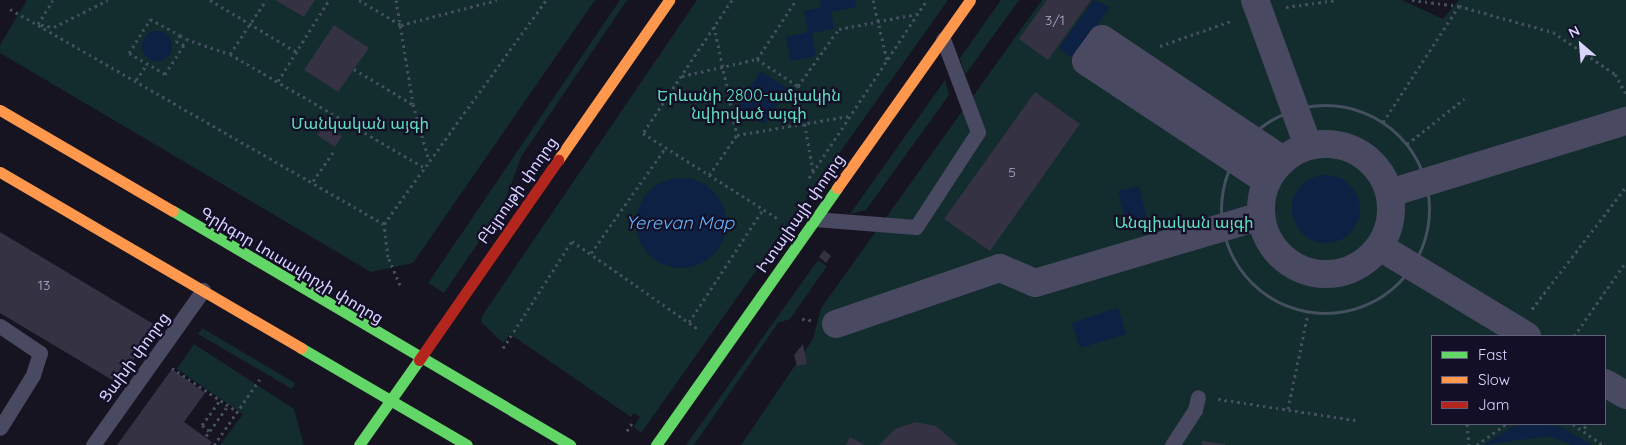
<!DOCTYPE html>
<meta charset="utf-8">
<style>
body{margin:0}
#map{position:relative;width:1626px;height:445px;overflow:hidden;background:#161421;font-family:Quicksand,"Noto Sans Armenian",sans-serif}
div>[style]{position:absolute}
.green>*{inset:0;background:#132c2d}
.water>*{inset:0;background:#0d2144}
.round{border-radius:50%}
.building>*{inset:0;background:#343243}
.path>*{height:3px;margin-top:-1.5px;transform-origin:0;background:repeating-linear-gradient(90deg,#44505f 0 2.5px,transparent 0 6.5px)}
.path>.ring{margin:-1.5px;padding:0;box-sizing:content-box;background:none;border:3px solid #44505f;border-radius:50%}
.lane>*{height:15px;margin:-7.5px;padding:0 7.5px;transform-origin:7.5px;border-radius:7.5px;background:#4a4962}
.street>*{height:28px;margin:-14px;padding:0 14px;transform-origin:14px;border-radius:14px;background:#4a4962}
.street>.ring{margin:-14px;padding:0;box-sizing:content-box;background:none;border:28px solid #4a4962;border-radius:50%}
.fast>*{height:11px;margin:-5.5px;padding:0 5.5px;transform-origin:5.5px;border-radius:5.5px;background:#63d668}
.slow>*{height:11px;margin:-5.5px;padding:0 5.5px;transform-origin:5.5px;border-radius:5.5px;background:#ff974d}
.jam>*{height:11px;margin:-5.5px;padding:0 5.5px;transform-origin:5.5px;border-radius:5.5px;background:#b3261e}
span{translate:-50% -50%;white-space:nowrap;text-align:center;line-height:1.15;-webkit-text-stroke:4.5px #130f26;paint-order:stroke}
.number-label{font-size:14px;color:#b0acd0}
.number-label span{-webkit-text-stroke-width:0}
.park-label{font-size:16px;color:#5fe0c0}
.street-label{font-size:16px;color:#d9d4ff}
.water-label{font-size:18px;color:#62b6ff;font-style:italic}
.legend{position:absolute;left:1431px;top:335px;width:175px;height:90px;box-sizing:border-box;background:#130f26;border:1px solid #625e7d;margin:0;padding:6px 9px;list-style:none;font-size:15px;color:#d9d4ff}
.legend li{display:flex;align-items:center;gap:10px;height:25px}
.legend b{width:25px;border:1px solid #625e7d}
.north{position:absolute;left:1556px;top:20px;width:50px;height:50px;-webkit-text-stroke:4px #130f26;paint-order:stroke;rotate:333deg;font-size:14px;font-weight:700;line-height:20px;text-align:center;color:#d9d4ff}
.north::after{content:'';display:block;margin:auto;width:18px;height:22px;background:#d9d4ff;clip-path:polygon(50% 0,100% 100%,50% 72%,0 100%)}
</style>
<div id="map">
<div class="green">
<i style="clip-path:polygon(27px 0,595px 0,413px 263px,371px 272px,0 53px,0 45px)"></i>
<i style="clip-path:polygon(620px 0,627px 0,521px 157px,503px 206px,444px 293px,428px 283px)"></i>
<i style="clip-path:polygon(697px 0,948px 0,641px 433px,634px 427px,640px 417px,634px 413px,631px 417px,510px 334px,503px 343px,481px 322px,482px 316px)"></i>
<i style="clip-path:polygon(1001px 0,1019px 0,965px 75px,960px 58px)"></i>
<i style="clip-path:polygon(evenodd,1042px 0,1402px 0,1443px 19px,1459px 0,1626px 0,1626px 445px,741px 445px,813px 339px,821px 308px,1042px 0,1432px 336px,1605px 336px,1605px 424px,1432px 424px,1432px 336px)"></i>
<i style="clip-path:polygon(945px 80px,949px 95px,866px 210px,850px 214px)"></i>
<i style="clip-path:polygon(818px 260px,827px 266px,790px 319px,778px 323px,694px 445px,686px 445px)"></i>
<i style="clip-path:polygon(202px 328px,295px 383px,292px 389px,198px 334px)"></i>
<i style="clip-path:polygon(194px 344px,294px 409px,304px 445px,220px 445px,243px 414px,177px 369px)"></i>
</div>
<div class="water">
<i style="clip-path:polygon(820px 0,855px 0,856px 7px,831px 12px,834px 29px,812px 33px,816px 56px,791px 61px,786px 37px,808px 32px,804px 11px,821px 7px)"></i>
<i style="clip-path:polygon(1094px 0,1110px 7px,1073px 58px,1059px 48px)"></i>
<i class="round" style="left:142px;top:31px;width:30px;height:30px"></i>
<i style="clip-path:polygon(761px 71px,788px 89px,764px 124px,738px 106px)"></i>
<i class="round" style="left:1292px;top:175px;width:68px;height:68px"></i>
<i class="round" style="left:636px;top:178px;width:90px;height:90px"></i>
<i style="clip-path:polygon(1139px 186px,1147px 219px,1126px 224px,1118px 191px)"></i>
<i style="clip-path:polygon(1118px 308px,1126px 334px,1080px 348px,1072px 323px)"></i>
<i style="clip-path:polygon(1532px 424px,1561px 427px,1592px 445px,1572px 445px,1548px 436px,1484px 445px,1512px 427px)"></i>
</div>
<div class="building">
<i style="clip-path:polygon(275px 0,315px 0,304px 17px)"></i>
<i style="clip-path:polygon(1047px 0,1091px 0,1048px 60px,1019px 39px)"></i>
<i style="clip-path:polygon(334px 25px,369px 48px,338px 92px,304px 70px)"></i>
<i style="clip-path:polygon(1035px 92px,1080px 124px,990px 251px,944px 219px)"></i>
<i style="clip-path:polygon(325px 124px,342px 136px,335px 147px,317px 135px)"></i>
<i style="clip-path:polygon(0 232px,155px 325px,119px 384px,0 313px)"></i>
<i style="clip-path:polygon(824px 250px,831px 256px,826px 263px,819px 257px)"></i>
<i style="clip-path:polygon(803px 344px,807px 364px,797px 366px,794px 355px)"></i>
<i style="clip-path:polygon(172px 369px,205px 393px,184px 422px,212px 442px,210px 445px,117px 445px)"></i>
<i style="clip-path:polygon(915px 422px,936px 426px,958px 445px,879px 445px,895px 429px)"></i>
<i style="clip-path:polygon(850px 437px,865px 445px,846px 445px)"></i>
<i style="clip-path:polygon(1202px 441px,1225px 444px,1225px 445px,1202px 445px)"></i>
</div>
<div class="path">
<i style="left:210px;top:0;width:101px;rotate:30.9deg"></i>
<i style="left:359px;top:0;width:49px;rotate:30.8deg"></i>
<i style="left:401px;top:25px;width:99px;rotate:-14.6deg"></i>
<i style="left:396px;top:0;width:105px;rotate:80.7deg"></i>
<i style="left:413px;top:104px;width:59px;rotate:74.3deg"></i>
<i style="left:732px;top:0;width:160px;rotate:123.8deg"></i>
<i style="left:643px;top:133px;width:162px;rotate:32.4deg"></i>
<i style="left:873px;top:0;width:62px;rotate:76.9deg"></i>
<i style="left:1412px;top:0;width:47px;rotate:7.3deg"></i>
<i style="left:1459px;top:6px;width:98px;rotate:15.5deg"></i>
<i style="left:1553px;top:32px;width:75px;rotate:34.1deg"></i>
<i style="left:1615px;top:74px;width:23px;rotate:61deg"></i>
<i style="left:1286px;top:7px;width:51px;rotate:-7.8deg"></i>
<i style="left:10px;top:9px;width:431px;rotate:29.9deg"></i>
<i style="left:38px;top:24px;width:28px;rotate:-58deg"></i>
<i style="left:41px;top:25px;width:13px;rotate:9deg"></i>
<i style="left:54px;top:27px;width:60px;rotate:-26.6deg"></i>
<i style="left:714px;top:26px;width:111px;rotate:78.1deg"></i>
<i style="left:180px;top:35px;width:7px;rotate:124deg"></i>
<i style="left:176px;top:41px;width:9px;rotate:27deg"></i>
<i style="left:184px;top:45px;width:35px;rotate:123deg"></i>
<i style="left:165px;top:74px;width:42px;rotate:-149.7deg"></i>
<i style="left:129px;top:53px;width:40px;rotate:-58deg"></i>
<i style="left:150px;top:19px;width:34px;rotate:28deg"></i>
<i style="left:180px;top:35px;width:7px;rotate:34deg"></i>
<i style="left:186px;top:39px;width:46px;rotate:18.8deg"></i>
<i style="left:230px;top:54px;width:226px;rotate:30.3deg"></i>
<i style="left:1160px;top:46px;width:78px;rotate:-19.4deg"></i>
<i style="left:230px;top:54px;width:65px;rotate:-56.3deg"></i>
<i style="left:757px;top:59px;width:49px;rotate:33.4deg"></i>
<i style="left:354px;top:69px;width:68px;rotate:31.1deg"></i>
<i style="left:682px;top:76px;width:77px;rotate:-12.8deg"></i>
<i style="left:757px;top:59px;width:71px;rotate:-56.5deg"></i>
<i style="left:136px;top:80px;width:19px;rotate:-55deg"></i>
<i style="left:278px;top:81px;width:96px;rotate:-57.8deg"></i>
<i class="ring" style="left:1221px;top:105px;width:205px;height:205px"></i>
<i style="left:1383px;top:122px;width:139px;rotate:-56.8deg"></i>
<i style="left:1407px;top:144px;width:73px;rotate:-38.3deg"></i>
<i style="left:813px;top:171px;width:86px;rotate:-100deg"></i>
<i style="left:798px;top:86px;width:70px;rotate:-54.3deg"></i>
<i style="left:839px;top:29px;width:79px;rotate:-10.9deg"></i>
<i style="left:709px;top:175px;width:49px;rotate:-55deg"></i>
<i style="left:737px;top:135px;width:114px;rotate:-9.6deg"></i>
<i style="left:809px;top:178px;width:214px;rotate:-56.5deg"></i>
<i style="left:313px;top:181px;width:35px;rotate:-55deg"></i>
<i style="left:591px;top:253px;width:130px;rotate:-54.7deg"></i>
<i style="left:400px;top:285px;width:30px;rotate:-113deg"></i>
<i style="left:388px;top:257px;width:33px;rotate:-97deg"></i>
<i style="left:384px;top:224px;width:276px;rotate:-54.1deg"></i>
<i style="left:1532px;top:309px;width:154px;rotate:-52.4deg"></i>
<i style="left:802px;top:319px;width:9px;rotate:6deg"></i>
<i style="left:689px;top:322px;width:133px;rotate:-56.7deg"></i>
<i style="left:1574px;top:336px;width:90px;rotate:-54.9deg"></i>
<i style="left:503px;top:348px;width:127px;rotate:-57.2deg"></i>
<i style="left:572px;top:241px;width:154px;rotate:34.9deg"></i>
<i style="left:172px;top:368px;width:79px;rotate:33.7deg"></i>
<i style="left:1218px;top:399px;width:140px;rotate:8.7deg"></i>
<i style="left:1288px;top:409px;width:98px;rotate:-78.2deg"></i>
<i style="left:1467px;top:424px;width:21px;rotate:85deg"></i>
<i style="left:1573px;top:424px;width:37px;rotate:35deg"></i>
<i style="left:1584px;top:428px;width:6px;rotate:-45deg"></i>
<i style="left:209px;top:431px;width:9px;rotate:-139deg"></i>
<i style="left:202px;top:425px;width:31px;rotate:-54deg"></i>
<i style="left:627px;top:431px;width:9px;rotate:-58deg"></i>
<i style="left:206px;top:436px;width:37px;rotate:-54deg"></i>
<i style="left:214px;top:445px;width:80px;rotate:-55.1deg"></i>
<i style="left:1477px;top:445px;width:36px;rotate:-36deg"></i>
</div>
<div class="lane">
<i style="left:815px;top:219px;width:101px;rotate:4.5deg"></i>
<i style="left:916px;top:227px;width:113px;rotate:-56.9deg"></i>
<i style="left:978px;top:132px;width:99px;rotate:-110.6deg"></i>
<i style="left:0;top:326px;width:48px;rotate:34deg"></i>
<i style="left:40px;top:353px;width:23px;rotate:108deg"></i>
<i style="left:33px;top:375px;width:62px;rotate:121.9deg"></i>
<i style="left:93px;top:445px;width:190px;rotate:-54.6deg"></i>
<i style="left:1172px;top:445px;width:42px;rotate:-56.7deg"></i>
<i style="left:1195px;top:410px;width:13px;rotate:-77deg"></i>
</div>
<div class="street">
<i style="left:1255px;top:0;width:155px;rotate:70deg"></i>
<i class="ring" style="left:1261px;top:144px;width:102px;height:102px"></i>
<i style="left:1267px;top:181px;width:217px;rotate:-146.5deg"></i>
<i style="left:1086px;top:61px;width:27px;rotate:-54deg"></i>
<i style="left:1102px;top:39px;width:218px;rotate:33.8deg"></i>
<i style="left:1390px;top:193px;width:247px;rotate:-17deg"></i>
<i style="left:1380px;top:247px;width:172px;rotate:31.2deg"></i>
<i style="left:836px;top:324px;width:173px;rotate:-18.9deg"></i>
<i style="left:1000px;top:268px;width:38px;rotate:23deg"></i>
<i style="left:1035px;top:283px;width:236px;rotate:-16.5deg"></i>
<i style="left:1605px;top:383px;width:24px;rotate:30deg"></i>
</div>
<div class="fast">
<i style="left:173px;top:211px;width:461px;rotate:30.5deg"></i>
<i style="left:301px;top:348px;width:192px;rotate:30.3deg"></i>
<i style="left:359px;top:445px;width:104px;rotate:-54.8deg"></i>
<i style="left:656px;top:445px;width:314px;rotate:-54.8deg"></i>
</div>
<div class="slow">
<i style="left:0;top:110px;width:200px;rotate:30.3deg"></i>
<i style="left:558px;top:160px;width:195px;rotate:-55.2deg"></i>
<i style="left:0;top:172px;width:349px;rotate:30.3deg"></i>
<i style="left:837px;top:188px;width:230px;rotate:-54.7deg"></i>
</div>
<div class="jam">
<i style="left:419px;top:360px;width:244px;rotate:-55.2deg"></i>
</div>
<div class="number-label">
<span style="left:1055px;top:20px">3/1</span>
<span style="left:1012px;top:172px">5</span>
<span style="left:44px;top:285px">13</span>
</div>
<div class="park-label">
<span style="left:749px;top:104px">Երևանի 2800-ամյակին<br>նվիրված այգի</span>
<span style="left:360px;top:123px">Մանկական այգի</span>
<span style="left:1184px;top:222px">Անգլիական այգի</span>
</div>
<div class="street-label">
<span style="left:517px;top:190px;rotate:-55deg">Բեյրութի փողոց</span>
<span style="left:800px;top:213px;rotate:-55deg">Իտալիայի փողոց</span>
<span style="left:292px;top:265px;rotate:31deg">Գրիգոր Լուսավորչի փողոց</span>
<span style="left:134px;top:357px;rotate:-54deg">Ցախի փողոց</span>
</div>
<div class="water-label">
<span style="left:680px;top:223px">Yerevan Map</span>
</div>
<ul class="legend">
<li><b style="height:6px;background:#63d668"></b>Fast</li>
<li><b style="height:6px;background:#ff974d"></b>Slow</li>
<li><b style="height:6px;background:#b3261e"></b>Jam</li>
</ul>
<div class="north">N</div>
</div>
